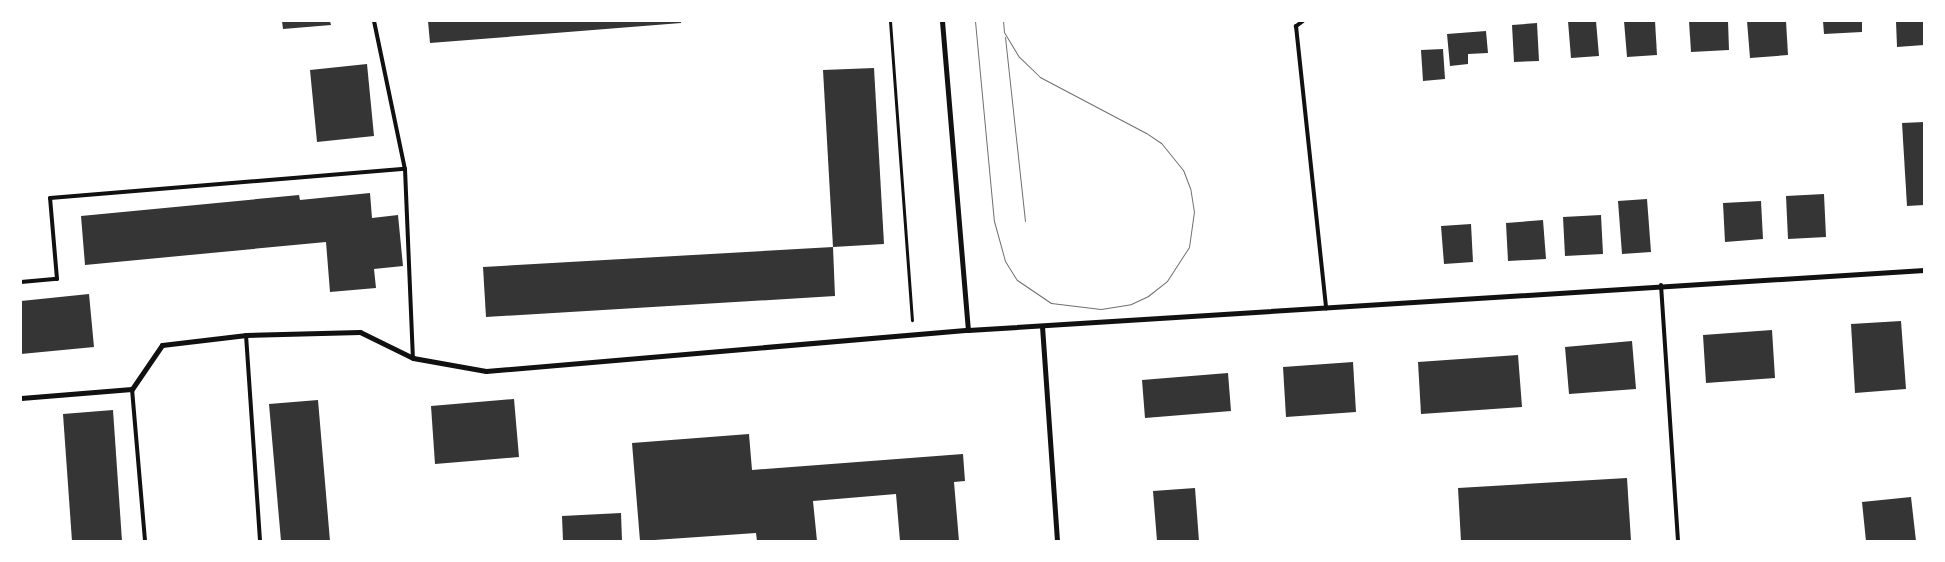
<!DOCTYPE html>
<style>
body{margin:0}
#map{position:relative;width:1945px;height:562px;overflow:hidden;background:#fff;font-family:Inter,sans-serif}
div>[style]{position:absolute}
.building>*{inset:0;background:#353535}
.path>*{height:3px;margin:-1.5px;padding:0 1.5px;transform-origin:1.5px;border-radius:1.5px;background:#111}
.service>*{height:4px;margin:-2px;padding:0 2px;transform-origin:2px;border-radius:2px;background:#111}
.minor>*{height:5px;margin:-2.5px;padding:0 2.5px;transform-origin:2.5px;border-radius:2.5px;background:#111}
.tram>*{height:1px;margin:-0.5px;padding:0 0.5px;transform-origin:0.5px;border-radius:0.5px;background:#707070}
span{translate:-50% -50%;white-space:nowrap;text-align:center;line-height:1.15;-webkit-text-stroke:4px #fff;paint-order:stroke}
.frame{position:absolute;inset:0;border:22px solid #fff;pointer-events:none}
</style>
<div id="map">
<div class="building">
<i style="clip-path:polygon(282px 21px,330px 21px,331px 25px,283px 29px)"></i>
<i style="clip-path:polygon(428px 21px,681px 21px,681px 23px,430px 43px)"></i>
<i style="clip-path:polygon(1568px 21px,1596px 21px,1599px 56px,1571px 58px)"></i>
<i style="clip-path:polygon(1624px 21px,1655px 21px,1657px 55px,1627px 57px)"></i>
<i style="clip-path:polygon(1689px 21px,1728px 21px,1729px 50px,1691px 52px)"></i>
<i style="clip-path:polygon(1747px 21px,1786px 21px,1788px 55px,1750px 58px)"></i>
<i style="clip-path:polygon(1823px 21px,1862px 21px,1862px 32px,1824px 34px)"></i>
<i style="clip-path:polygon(1896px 21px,1924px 21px,1924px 45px,1897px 47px)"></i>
<i style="clip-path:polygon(1537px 23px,1539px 61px,1514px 62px,1512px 25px)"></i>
<i style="clip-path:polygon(1486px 31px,1488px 53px,1468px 54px,1468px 64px,1450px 66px,1447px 34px)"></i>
<i style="clip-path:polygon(1443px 49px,1445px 79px,1423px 81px,1421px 50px)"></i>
<i style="clip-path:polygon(367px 64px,374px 136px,317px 142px,310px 70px)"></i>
<i style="clip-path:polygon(874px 68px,884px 244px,833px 247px,823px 70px)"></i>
<i style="clip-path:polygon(1924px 122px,1924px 205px,1907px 206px,1902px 123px)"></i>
<i style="clip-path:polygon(370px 193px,372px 218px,398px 215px,403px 266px,374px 269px,376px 288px,330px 292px,326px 242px,85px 265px,81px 216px,299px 195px,300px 200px)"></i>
<i style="clip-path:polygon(1824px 194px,1826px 237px,1788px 239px,1786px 196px)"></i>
<i style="clip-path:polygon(1647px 199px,1651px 252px,1622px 254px,1618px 201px)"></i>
<i style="clip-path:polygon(1761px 201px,1763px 239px,1725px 242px,1723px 203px)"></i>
<i style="clip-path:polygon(1601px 215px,1603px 254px,1565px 256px,1563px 217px)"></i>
<i style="clip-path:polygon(1543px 220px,1546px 259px,1508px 261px,1506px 223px)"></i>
<i style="clip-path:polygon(1471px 224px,1473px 262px,1444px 264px,1441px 226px)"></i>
<i style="clip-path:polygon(833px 247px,835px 296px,486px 317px,483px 267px)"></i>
<i style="clip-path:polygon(89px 294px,94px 347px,21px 354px,21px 301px)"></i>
<i style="clip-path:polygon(1901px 321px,1906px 389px,1855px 393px,1851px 324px)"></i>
<i style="clip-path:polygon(1772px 330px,1775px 378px,1706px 383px,1703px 335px)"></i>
<i style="clip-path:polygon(1632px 341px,1636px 389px,1569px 394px,1565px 347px)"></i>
<i style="clip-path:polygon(1518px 355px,1522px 407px,1421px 414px,1418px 362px)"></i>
<i style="clip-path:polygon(1353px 362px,1356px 412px,1286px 417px,1283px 367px)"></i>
<i style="clip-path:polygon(1228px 373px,1231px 411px,1145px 418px,1142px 380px)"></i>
<i style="clip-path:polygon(514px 399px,519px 457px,435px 464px,431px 406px)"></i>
<i style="clip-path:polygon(318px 400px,330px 541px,281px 541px,269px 404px)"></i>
<i style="clip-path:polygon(113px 410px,122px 541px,72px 541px,63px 414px)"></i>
<i style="clip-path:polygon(749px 434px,752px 470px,963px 454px,965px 481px,954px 482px,959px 541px,900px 541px,896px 494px,813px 501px,817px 541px,757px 541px,756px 533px,640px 541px,632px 443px)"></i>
<i style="clip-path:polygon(1627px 478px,1631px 541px,1461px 541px,1458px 488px)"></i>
<i style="clip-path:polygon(1195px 488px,1199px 541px,1157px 541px,1153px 491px)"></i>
<i style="clip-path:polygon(1911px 497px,1916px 541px,1866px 541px,1862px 502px)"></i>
<i style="clip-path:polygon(621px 513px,622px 541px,563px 541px,562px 516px)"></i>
</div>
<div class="path">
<i style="left:890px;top:21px;width:300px;rotate:85.8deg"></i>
</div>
<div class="service">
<i style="left:374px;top:21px;width:151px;rotate:78.2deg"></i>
<i style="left:405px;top:169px;width:189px;rotate:87.6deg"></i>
<i style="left:1303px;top:21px;width:9px;rotate:144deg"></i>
<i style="left:1296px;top:26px;width:284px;rotate:83.9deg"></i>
<i style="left:21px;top:282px;width:36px;rotate:-5deg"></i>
<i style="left:57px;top:279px;width:81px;rotate:-94.9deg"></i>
<i style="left:50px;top:198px;width:356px;rotate:-4.7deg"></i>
<i style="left:1661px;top:285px;width:257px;rotate:86.2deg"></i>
<i style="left:246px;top:335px;width:206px;rotate:86.1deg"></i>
<i style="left:132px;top:389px;width:153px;rotate:85.1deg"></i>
</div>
<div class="minor">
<i style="left:942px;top:21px;width:310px;rotate:85.2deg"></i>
<i style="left:1042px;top:326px;width:216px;rotate:86deg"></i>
<i style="left:21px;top:398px;width:111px;rotate:-4.6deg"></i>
<i style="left:132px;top:389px;width:53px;rotate:-55.7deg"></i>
<i style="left:162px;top:345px;width:85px;rotate:-6.8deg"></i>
<i style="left:246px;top:335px;width:114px;rotate:-1.5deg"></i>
<i style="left:360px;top:332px;width:59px;rotate:26.1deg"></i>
<i style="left:413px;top:358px;width:74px;rotate:10.1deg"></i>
<i style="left:486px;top:371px;width:484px;rotate:-4.9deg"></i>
<i style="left:968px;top:330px;width:958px;rotate:-3.59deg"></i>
</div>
<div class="tram">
<i style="left:975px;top:21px;width:201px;rotate:84.6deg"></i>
<i style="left:994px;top:221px;width:41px;rotate:74.6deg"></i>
<i style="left:1005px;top:261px;width:22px;rotate:58deg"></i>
<i style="left:1017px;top:280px;width:41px;rotate:34.1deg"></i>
<i style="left:1051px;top:303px;width:50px;rotate:6.8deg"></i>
<i style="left:1101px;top:309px;width:30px;rotate:-9deg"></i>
<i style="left:1131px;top:304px;width:19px;rotate:-25deg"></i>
<i style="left:1148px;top:296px;width:24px;rotate:-38deg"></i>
<i style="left:1167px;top:281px;width:40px;rotate:-57.1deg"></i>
<i style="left:1189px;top:247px;width:35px;rotate:-82deg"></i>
<i style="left:1194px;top:212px;width:24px;rotate:-99deg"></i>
<i style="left:1190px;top:188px;width:19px;rotate:-111deg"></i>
<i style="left:1183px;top:170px;width:35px;rotate:-129deg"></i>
<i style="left:1161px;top:143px;width:18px;rotate:-146deg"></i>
<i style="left:1146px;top:133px;width:120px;rotate:-152.2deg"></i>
<i style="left:1040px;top:77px;width:29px;rotate:-136deg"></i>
<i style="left:1019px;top:57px;width:29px;rotate:-121deg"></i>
<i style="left:1004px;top:32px;width:11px;rotate:-95deg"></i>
<i style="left:1005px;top:37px;width:185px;rotate:83.8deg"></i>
</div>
<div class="frame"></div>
</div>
